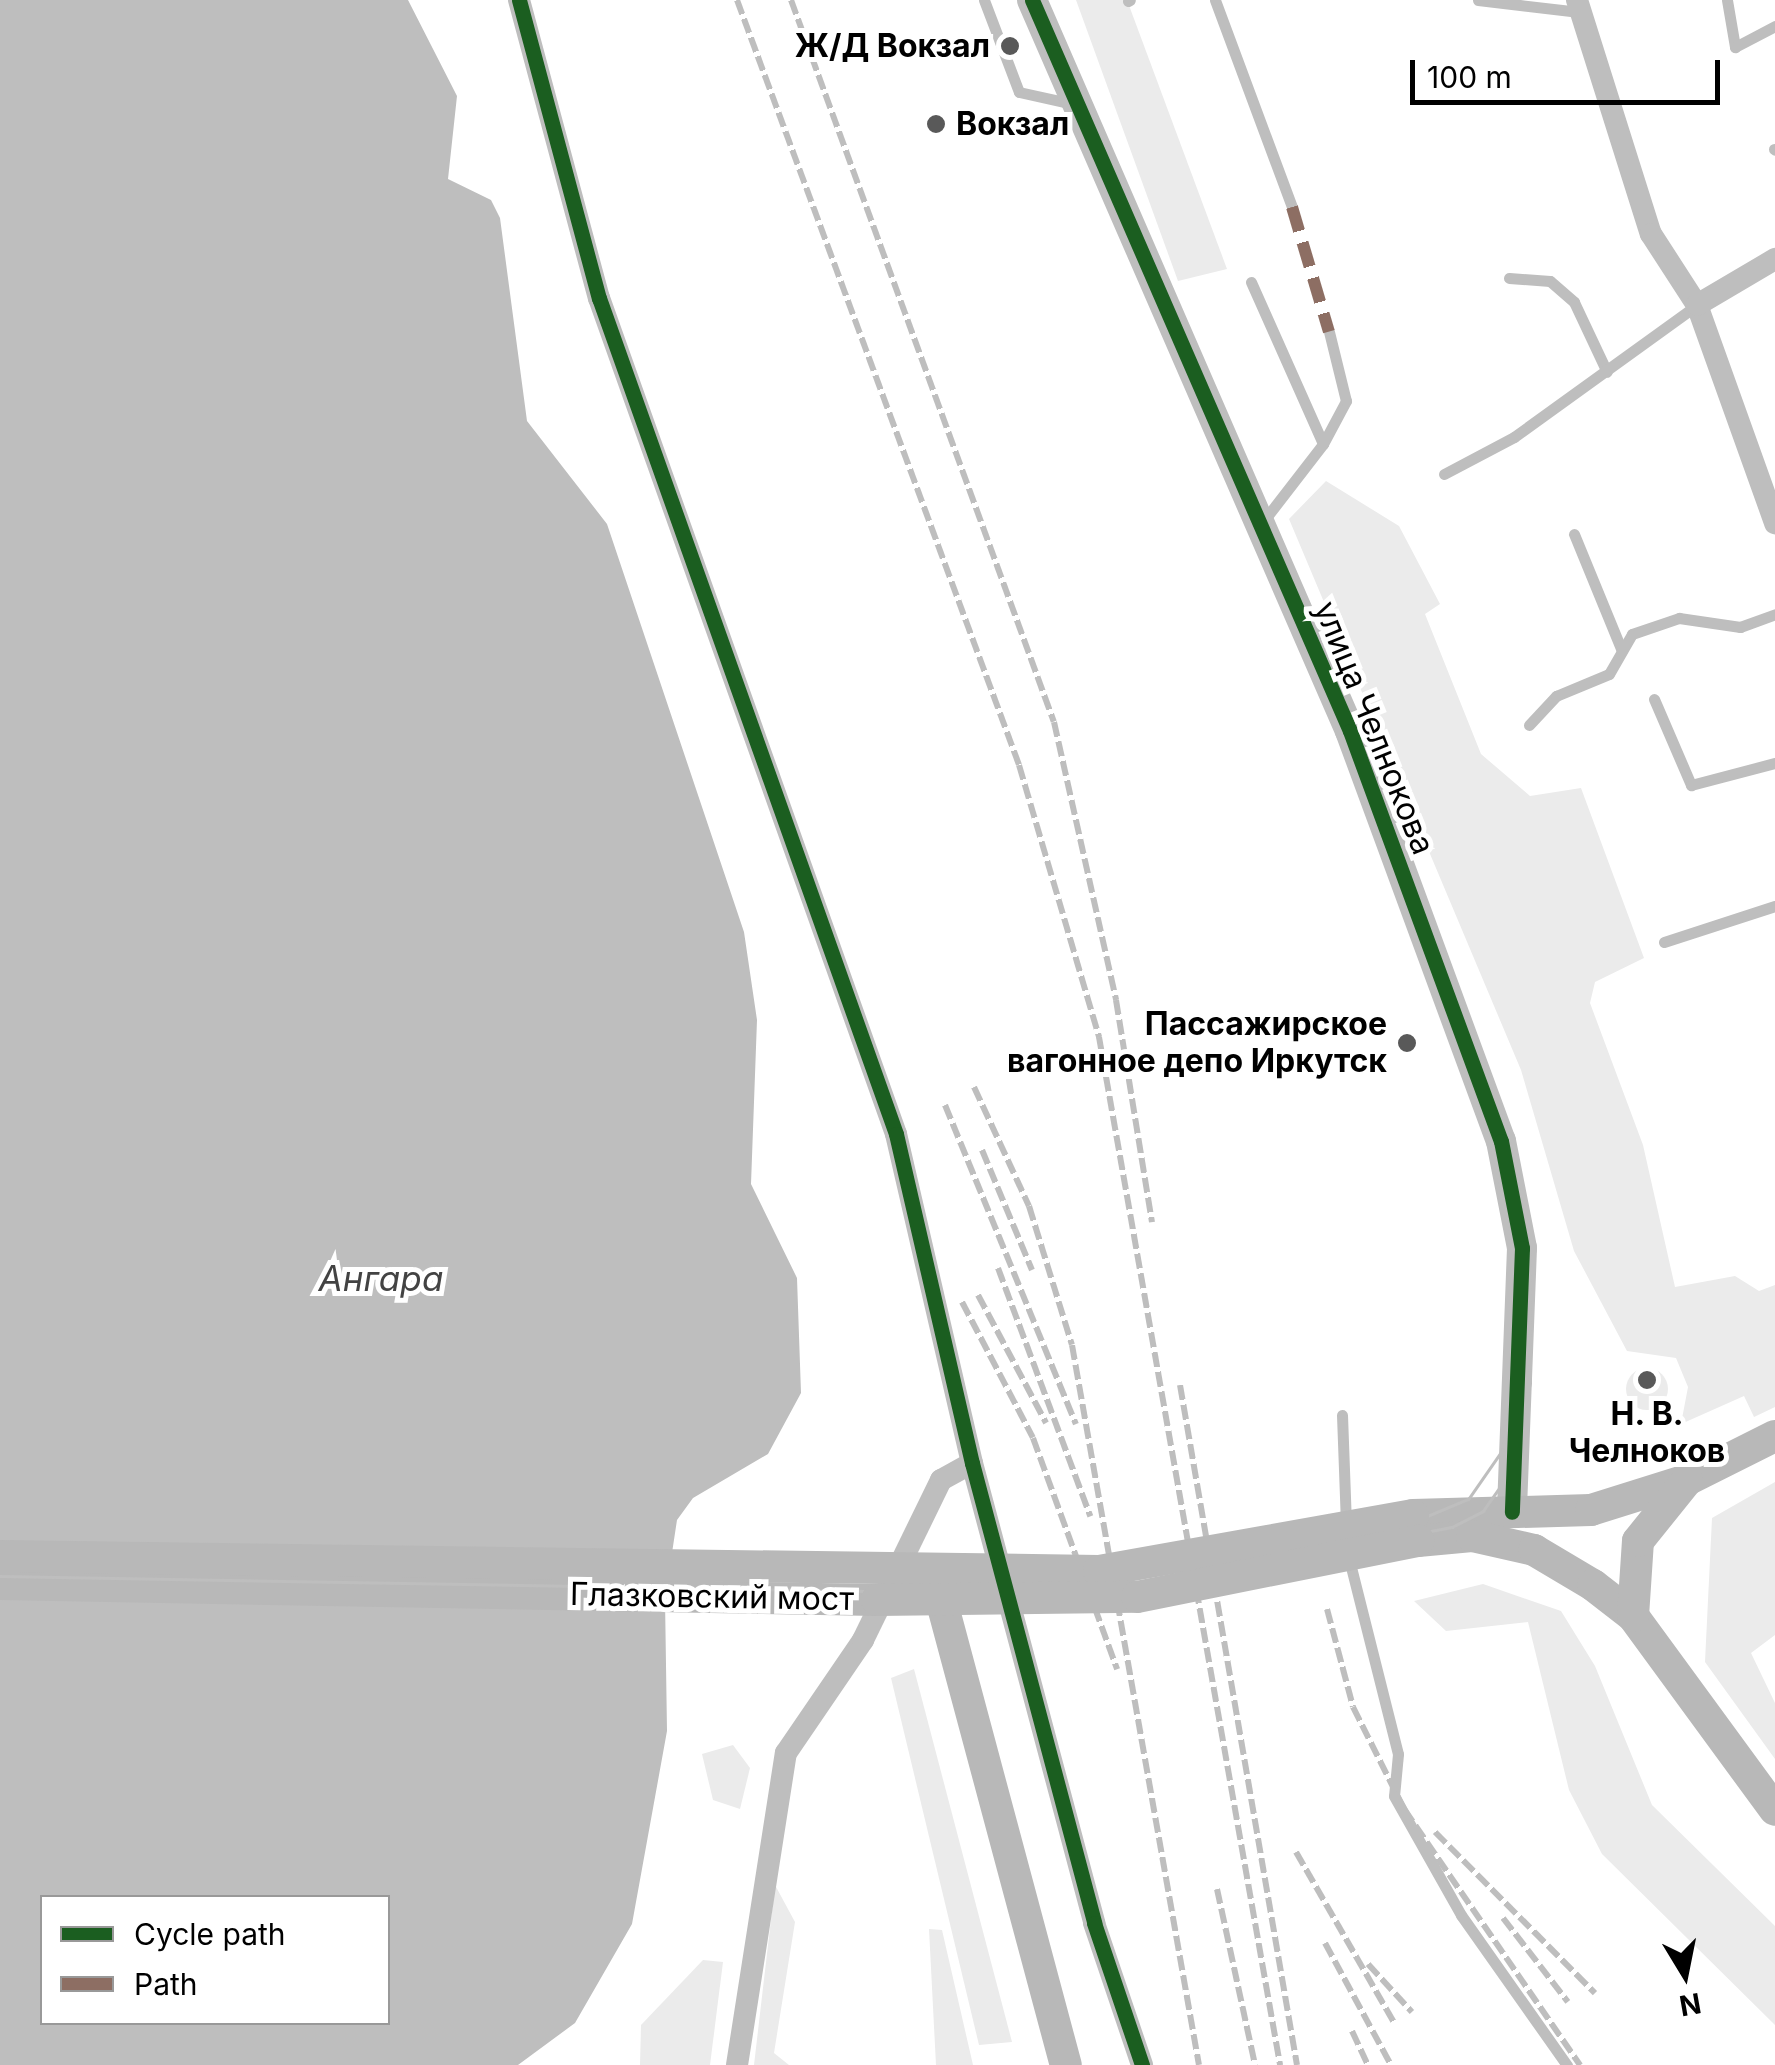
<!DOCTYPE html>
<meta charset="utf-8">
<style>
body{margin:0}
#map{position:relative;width:1775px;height:2065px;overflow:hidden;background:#fff;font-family:Inter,sans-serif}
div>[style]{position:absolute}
.green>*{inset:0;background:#ebebeb}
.round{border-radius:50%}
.water>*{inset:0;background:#bebebe}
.service>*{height:11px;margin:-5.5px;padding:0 5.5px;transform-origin:5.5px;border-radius:5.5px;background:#bebebe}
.minor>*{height:22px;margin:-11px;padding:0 11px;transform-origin:11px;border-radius:11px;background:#bebebe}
.tertiary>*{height:30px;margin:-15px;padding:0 15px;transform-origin:15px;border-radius:15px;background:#bebebe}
.secondary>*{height:32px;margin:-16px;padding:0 16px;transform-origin:16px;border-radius:16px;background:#b8b8b8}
.tram>*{height:2.5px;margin:-1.25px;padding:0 1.25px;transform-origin:1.25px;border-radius:1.25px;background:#bebebe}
.rail>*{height:6px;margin-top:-3px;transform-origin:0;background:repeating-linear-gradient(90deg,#bebebe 0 15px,transparent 0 20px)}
.secondary-bridge>*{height:32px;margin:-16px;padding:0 16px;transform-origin:16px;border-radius:16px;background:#b8b8b8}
.quiet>*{height:12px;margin-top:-6px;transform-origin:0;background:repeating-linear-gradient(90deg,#8d6e63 0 25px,transparent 0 37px)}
.cycleway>*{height:15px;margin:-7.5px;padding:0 7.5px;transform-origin:7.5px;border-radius:7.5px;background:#1b5e20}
.dots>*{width:28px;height:28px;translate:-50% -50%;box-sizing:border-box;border:5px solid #fff;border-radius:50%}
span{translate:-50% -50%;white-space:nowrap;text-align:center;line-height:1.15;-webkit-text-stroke:10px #fff;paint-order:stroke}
.poi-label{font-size:32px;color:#000;font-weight:700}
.right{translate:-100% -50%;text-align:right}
.left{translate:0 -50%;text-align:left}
.street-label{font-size:32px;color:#000}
.water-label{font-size:35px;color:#434343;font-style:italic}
.legend{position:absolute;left:40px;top:1895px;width:350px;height:130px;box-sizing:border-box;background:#fff;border:2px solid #999;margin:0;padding:12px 18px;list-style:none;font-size:30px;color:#000}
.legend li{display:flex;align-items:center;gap:20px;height:50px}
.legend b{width:50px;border:2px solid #999}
.north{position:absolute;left:1635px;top:1925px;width:100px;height:100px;-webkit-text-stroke:8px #fff;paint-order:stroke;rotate:170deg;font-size:28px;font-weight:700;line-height:40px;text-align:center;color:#000}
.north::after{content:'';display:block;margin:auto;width:35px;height:45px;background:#000;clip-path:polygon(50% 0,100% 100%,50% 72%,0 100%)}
.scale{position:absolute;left:1410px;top:60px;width:310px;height:45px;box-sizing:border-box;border:5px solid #000;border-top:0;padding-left:12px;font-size:30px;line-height:35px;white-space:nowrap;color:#000;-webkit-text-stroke:8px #fff;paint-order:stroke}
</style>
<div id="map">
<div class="green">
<i style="clip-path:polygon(1076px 0,1127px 0,1227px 269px,1178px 281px)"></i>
<i style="clip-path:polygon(1326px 481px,1399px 526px,1440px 604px,1425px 614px,1481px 754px,1530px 796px,1581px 788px,1644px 958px,1595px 982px,1590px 1003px,1643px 1145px,1675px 1287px,1735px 1276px,1759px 1291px,1775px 1285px,1775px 1407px,1754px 1417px,1744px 1396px,1681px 1424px,1688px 1387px,1676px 1358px,1627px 1351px,1574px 1251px,1521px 1070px,1289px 519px)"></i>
<i class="round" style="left:1626px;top:1368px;width:42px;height:42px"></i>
<i style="clip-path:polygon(1775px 1482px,1775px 1635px,1751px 1653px,1775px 1703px,1775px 1759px,1705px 1662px,1712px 1518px)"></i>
<i style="clip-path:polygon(1483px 1584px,1561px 1611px,1595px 1666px,1652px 1805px,1775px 1926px,1775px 2025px,1602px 1854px,1569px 1790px,1528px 1622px,1446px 1631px,1414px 1601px)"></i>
<i style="clip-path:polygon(914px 1669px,1012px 2042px,979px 2045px,891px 1678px)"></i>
<i style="clip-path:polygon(733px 1745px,750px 1768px,740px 1809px,713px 1800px,702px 1754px)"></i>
<i style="clip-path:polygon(775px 1885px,795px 1922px,774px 2053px,789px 2065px,754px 2065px)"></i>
<i style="clip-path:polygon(929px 1929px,942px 1930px,973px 2065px,936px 2065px)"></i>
<i style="clip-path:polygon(703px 1960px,723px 1962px,710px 2065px,640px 2065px,641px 2025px)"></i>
</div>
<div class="water">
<i style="clip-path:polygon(evenodd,0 0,408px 0,457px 96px,448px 179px,491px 200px,500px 218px,527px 421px,607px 524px,744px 932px,757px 1020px,751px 1184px,797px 1278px,801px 1393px,768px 1454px,693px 1498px,677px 1520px,665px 1599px,667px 1731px,632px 1924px,575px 2023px,518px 2065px,0 2065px,0 0,42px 1898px,388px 1898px,388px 2022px,42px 2022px,42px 1898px)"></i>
</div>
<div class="service">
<i style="left:984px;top:0;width:98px;rotate:69.2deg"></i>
<i style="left:1019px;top:92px;width:55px;rotate:12.5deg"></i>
<i style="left:1215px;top:0;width:221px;rotate:69.6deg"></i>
<i style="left:1478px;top:0;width:102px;rotate:6.8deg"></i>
<i style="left:1727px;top:0;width:48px;rotate:80.3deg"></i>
<i style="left:1735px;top:47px;width:45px;rotate:-27.7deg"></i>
<i style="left:1128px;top:1px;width:2px;rotate:-27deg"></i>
<i style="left:1774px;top:149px;width:1px;rotate:45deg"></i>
<i style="left:1509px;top:278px;width:41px;rotate:4.2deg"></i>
<i style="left:1550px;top:281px;width:32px;rotate:41deg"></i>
<i style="left:1574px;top:302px;width:77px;rotate:64.8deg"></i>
<i style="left:1251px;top:282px;width:177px;rotate:66deg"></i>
<i style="left:1323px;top:444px;width:100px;rotate:127.7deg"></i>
<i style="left:1323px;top:444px;width:49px;rotate:-61.9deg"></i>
<i style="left:1346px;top:401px;width:71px;rotate:-103.8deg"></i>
<i style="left:1444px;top:474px;width:79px;rotate:-27.9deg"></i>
<i style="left:1514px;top:437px;width:226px;rotate:-35.8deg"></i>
<i style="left:1574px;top:534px;width:126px;rotate:67.7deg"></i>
<i style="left:1654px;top:699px;width:94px;rotate:66.7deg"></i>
<i style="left:1691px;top:785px;width:87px;rotate:-14.7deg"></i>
<i style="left:1529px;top:725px;width:40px;rotate:-47deg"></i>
<i style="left:1556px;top:696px;width:57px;rotate:-22.5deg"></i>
<i style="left:1609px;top:674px;width:46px;rotate:-60.1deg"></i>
<i style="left:1632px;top:634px;width:50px;rotate:-18.8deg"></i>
<i style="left:1679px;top:618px;width:62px;rotate:8.4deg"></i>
<i style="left:1740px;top:627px;width:37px;rotate:-20deg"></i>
<i style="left:1664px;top:942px;width:117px;rotate:-18deg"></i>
<i style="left:1342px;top:1415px;width:110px;rotate:87.9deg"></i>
<i style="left:1349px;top:1559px;width:201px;rotate:75.9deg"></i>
<i style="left:1398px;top:1754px;width:42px;rotate:95.4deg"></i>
<i style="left:1394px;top:1796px;width:137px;rotate:60.6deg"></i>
<i style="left:1461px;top:1915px;width:184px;rotate:54.8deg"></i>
</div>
<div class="minor">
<i style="left:519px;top:0;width:309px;rotate:75deg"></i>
<i style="left:599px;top:298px;width:887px;rotate:70.44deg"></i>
<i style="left:896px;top:1134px;width:338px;rotate:77deg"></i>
<i style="left:972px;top:1463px;width:476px;rotate:75.1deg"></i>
<i style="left:1094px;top:1923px;width:150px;rotate:71.3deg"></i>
<i style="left:1577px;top:0;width:245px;rotate:72.5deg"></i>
<i style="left:1651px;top:234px;width:85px;rotate:57.1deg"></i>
<i style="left:1697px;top:305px;width:232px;rotate:70.3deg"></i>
<i style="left:1697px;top:305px;width:91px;rotate:-30.5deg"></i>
<i style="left:737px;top:2065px;width:316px;rotate:-81.1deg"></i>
<i style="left:786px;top:1753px;width:137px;rotate:-55.7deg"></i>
<i style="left:863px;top:1640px;width:178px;rotate:-64deg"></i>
<i style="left:941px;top:1480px;width:35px;rotate:-29deg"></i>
</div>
<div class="tertiary">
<i style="left:1032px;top:0;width:797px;rotate:66.49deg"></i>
<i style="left:1350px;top:731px;width:437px;rotate:69.8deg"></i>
<i style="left:1501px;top:1141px;width:109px;rotate:78.9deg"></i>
<i style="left:1522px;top:1248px;width:264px;rotate:92.2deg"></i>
</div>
<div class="secondary">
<i style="left:1413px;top:1515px;width:178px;rotate:-1.6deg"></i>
<i style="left:1591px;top:1510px;width:101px;rotate:-17.4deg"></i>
<i style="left:1687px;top:1480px;width:98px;rotate:-26.6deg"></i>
<i style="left:1418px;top:1541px;width:54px;rotate:-5.3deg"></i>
<i style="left:1472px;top:1536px;width:64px;rotate:12.7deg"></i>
<i style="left:1534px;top:1550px;width:69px;rotate:30.7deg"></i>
<i style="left:1593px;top:1585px;width:51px;rotate:37.8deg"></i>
<i style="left:1633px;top:1616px;width:240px;rotate:53.8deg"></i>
<i style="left:0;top:1584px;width:877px;rotate:1.05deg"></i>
<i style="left:942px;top:1603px;width:478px;rotate:75deg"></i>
<i style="left:1633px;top:1616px;width:75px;rotate:-86.2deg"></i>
<i style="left:1638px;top:1541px;width:78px;rotate:-51.2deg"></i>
</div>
<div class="tram">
<i style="left:1367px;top:799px;width:368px;rotate:70.1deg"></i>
<i style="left:1492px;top:1145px;width:104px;rotate:77.8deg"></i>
<i style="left:1514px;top:1247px;width:136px;rotate:90deg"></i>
<i style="left:1514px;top:1383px;width:68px;rotate:99.3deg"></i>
<i style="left:1503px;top:1450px;width:60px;rotate:124.8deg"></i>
<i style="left:1469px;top:1499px;width:67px;rotate:157.2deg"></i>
<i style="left:407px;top:1569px;width:575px;rotate:1.2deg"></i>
<i style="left:0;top:1576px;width:1105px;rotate:0.99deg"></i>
<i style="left:1105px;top:1595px;width:354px;rotate:-11.1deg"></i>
<i style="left:1452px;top:1527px;width:35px;rotate:-27deg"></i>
<i style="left:1483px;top:1511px;width:45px;rotate:-54.9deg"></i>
<i style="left:1509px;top:1474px;width:93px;rotate:-77deg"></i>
<i style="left:1530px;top:1383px;width:136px;rotate:-90.4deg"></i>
<i style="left:1529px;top:1247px;width:111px;rotate:-100.4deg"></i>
<i style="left:1509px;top:1138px;width:437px;rotate:-110.5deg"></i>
<i style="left:1356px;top:729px;width:795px;rotate:-113.44deg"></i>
</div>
<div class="rail">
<i style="left:737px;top:0;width:815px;rotate:69.76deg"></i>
<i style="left:1019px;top:765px;width:284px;rotate:73.6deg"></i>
<i style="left:1099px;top:1037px;width:1044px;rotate:80.01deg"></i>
<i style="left:791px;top:0;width:768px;rotate:69.99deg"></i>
<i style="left:1054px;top:722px;width:285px;rotate:77.4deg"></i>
<i style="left:1116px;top:1000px;width:225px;rotate:80.8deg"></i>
<i style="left:974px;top:1087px;width:131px;rotate:65.2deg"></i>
<i style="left:1029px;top:1206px;width:145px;rotate:72.8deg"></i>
<i style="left:1072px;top:1345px;width:731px;rotate:80deg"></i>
<i style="left:945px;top:1105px;width:345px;rotate:67.7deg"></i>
<i style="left:982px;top:1150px;width:130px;rotate:67.4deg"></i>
<i style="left:998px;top:1268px;width:265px;rotate:69.6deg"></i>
<i style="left:978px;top:1295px;width:145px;rotate:62deg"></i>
<i style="left:962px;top:1302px;width:153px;rotate:62.4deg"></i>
<i style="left:1033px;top:1438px;width:246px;rotate:70deg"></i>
<i style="left:1180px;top:1385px;width:690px;rotate:80.24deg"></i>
<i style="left:1327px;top:1609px;width:101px;rotate:75.1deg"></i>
<i style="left:1353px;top:1707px;width:114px;rotate:63.4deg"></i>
<i style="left:1404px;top:1809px;width:311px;rotate:55.5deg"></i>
<i style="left:1435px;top:1832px;width:227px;rotate:45.2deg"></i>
<i style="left:1296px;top:1852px;width:198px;rotate:60.1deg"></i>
<i style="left:1217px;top:1889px;width:180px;rotate:77.8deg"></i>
<i style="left:1503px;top:1918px;width:106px;rotate:52.3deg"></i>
<i style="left:1325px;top:1943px;width:139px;rotate:61.6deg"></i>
<i style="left:1368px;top:1964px;width:65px;rotate:47.5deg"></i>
<i style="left:1352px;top:2031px;width:38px;rotate:65deg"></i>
</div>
<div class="secondary-bridge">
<i style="left:0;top:1556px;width:1099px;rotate:0.78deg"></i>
<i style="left:1099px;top:1571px;width:319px;rotate:-10.1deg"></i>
<i style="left:877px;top:1600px;width:260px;rotate:-0.7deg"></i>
<i style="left:1137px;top:1597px;width:287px;rotate:-11.3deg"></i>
</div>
<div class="quiet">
<i style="left:1292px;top:207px;width:130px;rotate:73.5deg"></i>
</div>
<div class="cycleway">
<i style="left:519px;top:0;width:309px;rotate:75deg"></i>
<i style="left:599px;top:298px;width:887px;rotate:70.44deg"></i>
<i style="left:896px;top:1134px;width:338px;rotate:77deg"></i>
<i style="left:972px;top:1463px;width:476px;rotate:75.1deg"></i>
<i style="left:1094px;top:1923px;width:150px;rotate:71.3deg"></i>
<i style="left:1032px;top:0;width:797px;rotate:66.49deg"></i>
<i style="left:1350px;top:731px;width:437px;rotate:69.8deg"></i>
<i style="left:1501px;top:1141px;width:109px;rotate:78.9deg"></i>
<i style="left:1522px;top:1248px;width:264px;rotate:92.2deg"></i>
</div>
<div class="dots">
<i style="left:1010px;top:46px;background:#595959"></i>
<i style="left:936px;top:124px;background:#595959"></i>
<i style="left:1407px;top:1043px;background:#595959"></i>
<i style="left:1647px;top:1380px;background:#595959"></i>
</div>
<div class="poi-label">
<span class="right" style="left:990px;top:46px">Ж/Д Вокзал</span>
<span class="left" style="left:956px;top:124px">Вокзал</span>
<span class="right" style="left:1387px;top:1043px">Пассажирское<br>вагонное депо Иркутск</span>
<span style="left:1647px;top:1433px">Н. В.<br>Челноков</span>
</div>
<div class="street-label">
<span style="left:1374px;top:728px;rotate:68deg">улица Челнокова</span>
<span style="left:712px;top:1597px;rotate:1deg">Глазковский мост</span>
</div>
<div class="water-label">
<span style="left:381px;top:1278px">Ангара</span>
</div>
<ul class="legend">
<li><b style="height:12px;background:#1b5e20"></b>Cycle path</li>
<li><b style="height:12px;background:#8d6e63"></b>Path</li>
</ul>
<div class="north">N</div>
<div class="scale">100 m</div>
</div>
